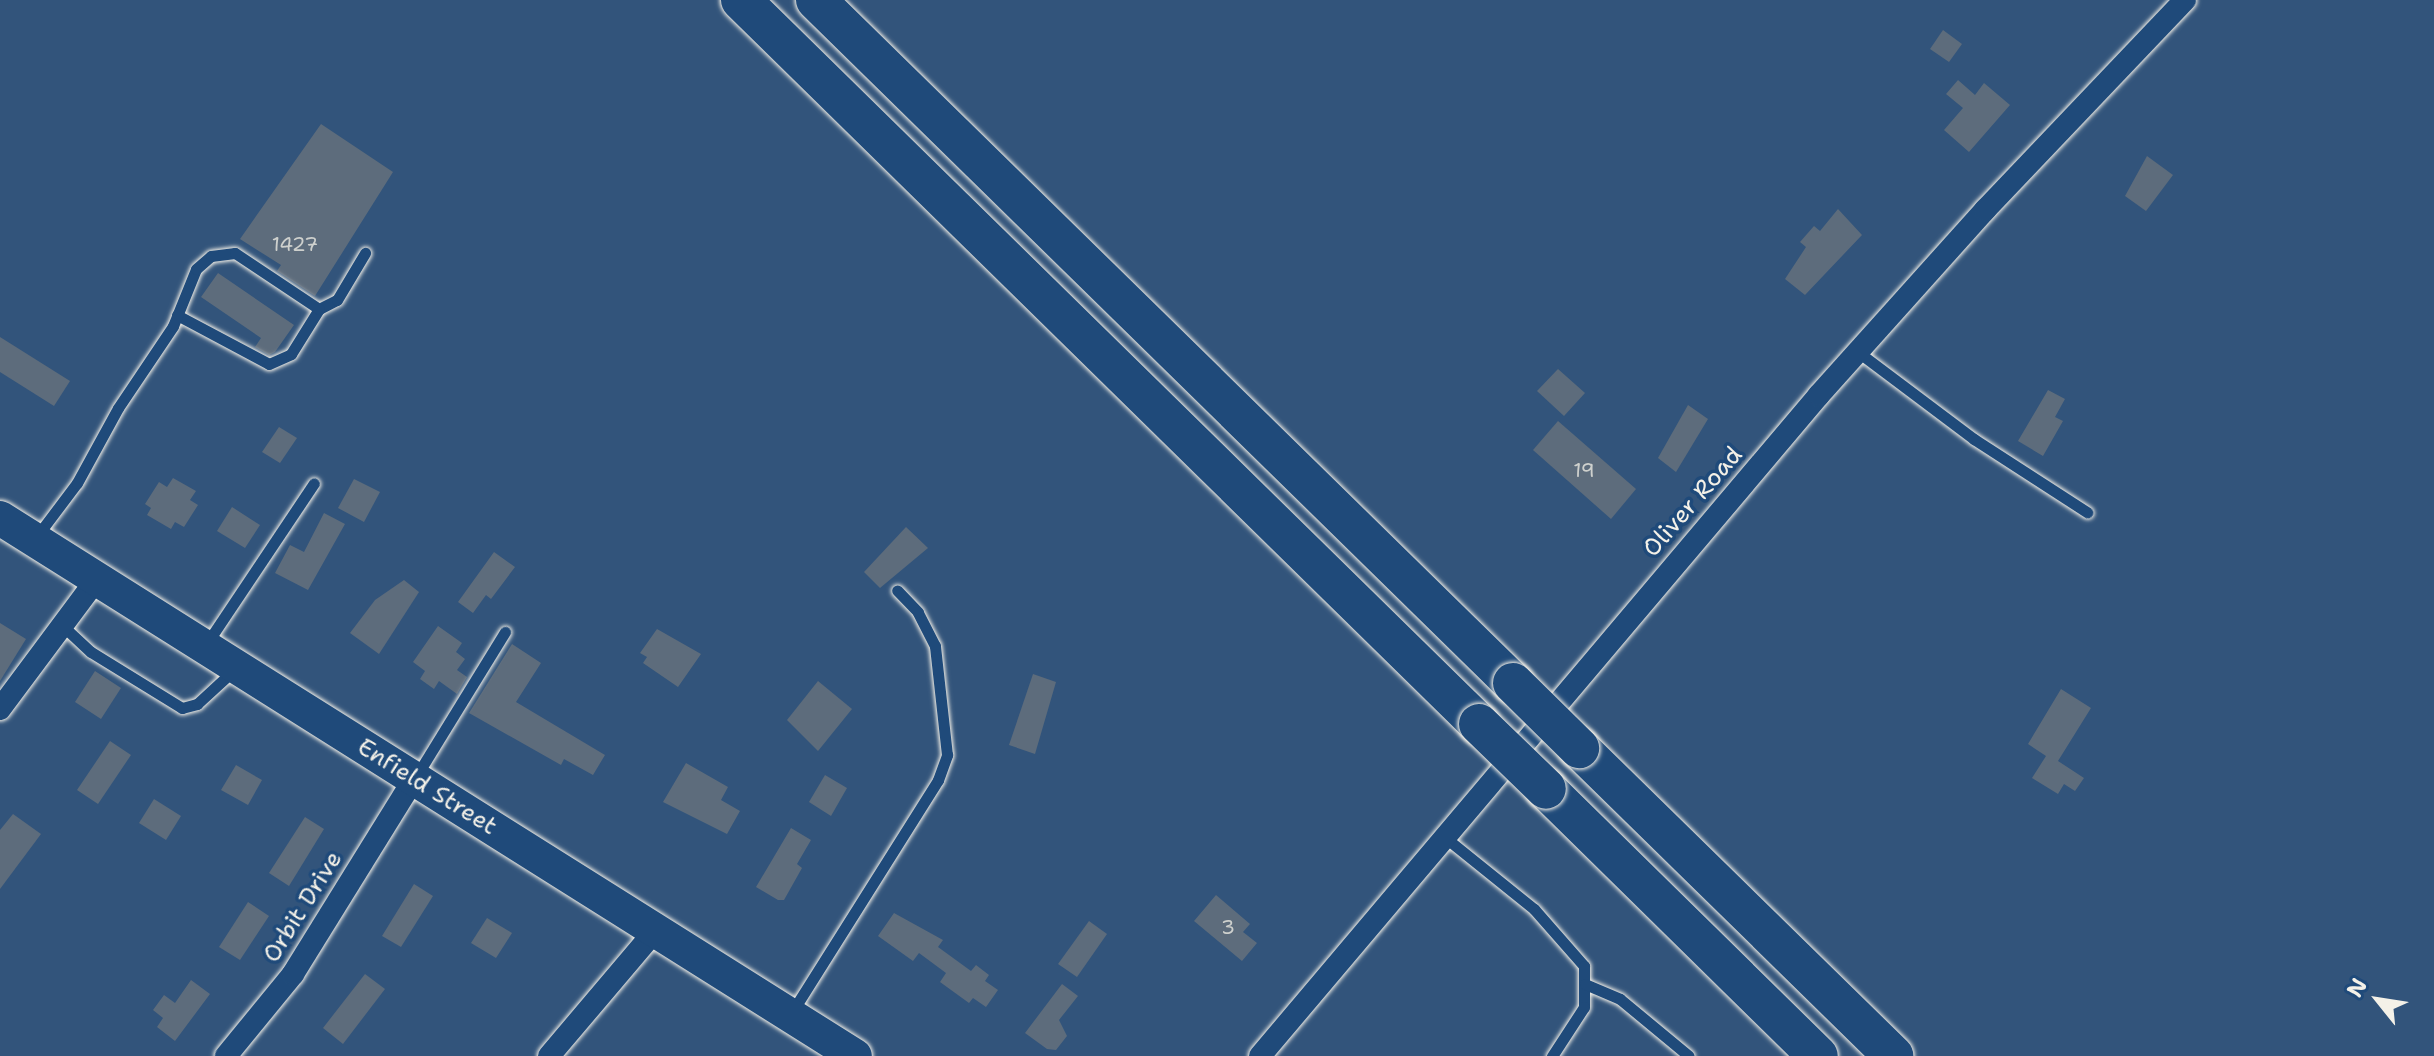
<!DOCTYPE html>
<style>
body{margin:0}
#map{position:relative;width:2434px;height:1056px;overflow:hidden;background:#32547b;font-family:"Shantell Sans",sans-serif}
div>[style]{position:absolute}
.building>*{inset:0;background:#5d6c7c}
.roads{filter:drop-shadow(0 0 2px #f4f1e8) drop-shadow(0 0 2px #f4f1e8)}
.lane>*{height:11px;margin:-5.5px;padding:0 5.5px;transform-origin:5.5px;border-radius:5.5px;background:#1f4a7a}
.street>*{height:22px;margin:-11px;padding:0 11px;transform-origin:11px;border-radius:11px;background:#1f4a7a}
.primary>*{height:34px;margin:-17px;padding:0 17px;transform-origin:17px;border-radius:17px;background:#1f4a7a}
.highway>*{height:40px;margin:-20px;padding:0 20px;transform-origin:20px;border-radius:20px;background:#1f4a7a}
.bridges{filter:drop-shadow(0 0 2px #f4f1e8) drop-shadow(0 0 2px #f4f1e8)}
.highway-bridge>*{height:40px;margin:-20px;padding:0 20px;transform-origin:20px;border-radius:20px;background:#1f4a7a}
span{translate:-50% -50%;white-space:nowrap;text-align:center;line-height:1.15;-webkit-text-stroke:7px #1f4a7a;paint-order:stroke}
.number-label{font-size:20px;color:#ced0cd}
.number-label span{-webkit-text-stroke-width:0}
.street-label{font-size:24px;color:#f4f1e8}
.north{position:absolute;left:2338px;top:960px;width:80px;height:80px;-webkit-text-stroke:6px #1f4a7a;paint-order:stroke;rotate:300deg;font-size:22px;font-weight:700;line-height:32px;text-align:center;color:#f4f1e8}
.north::after{content:'';display:block;margin:auto;width:28px;height:36px;background:#f4f1e8;clip-path:polygon(50% 0,100% 100%,50% 72%,0 100%)}
</style>
<div id="map">
<div class="building">
<i style="clip-path:polygon(1943px 30px,1962px 44px,1949px 62px,1930px 49px)"></i>
<i style="clip-path:polygon(1958px 80px,1975px 95px,1984px 83px,2010px 105px,1969px 152px,1944px 130px,1963px 108px,1946px 94px)"></i>
<i style="clip-path:polygon(321px 124px,393px 172px,315px 296px,277px 271px,281px 265px,240px 239px)"></i>
<i style="clip-path:polygon(2147px 156px,2173px 175px,2146px 211px,2125px 196px)"></i>
<i style="clip-path:polygon(1838px 209px,1862px 235px,1805px 295px,1785px 279px,1806px 247px,1800px 242px,1814px 226px,1820px 231px)"></i>
<i style="clip-path:polygon(218px 273px,294px 325px,275px 352px,269px 355px,255px 347px,261px 338px,201px 297px)"></i>
<i style="clip-path:polygon(0 337px,70px 381px,54px 406px,0 372px)"></i>
<i style="clip-path:polygon(1558px 369px,1585px 393px,1564px 416px,1537px 391px)"></i>
<i style="clip-path:polygon(2048px 390px,2065px 399px,2055px 417px,2063px 421px,2043px 456px,2018px 441px)"></i>
<i style="clip-path:polygon(1688px 405px,1708px 419px,1676px 472px,1658px 458px)"></i>
<i style="clip-path:polygon(1558px 421px,1636px 489px,1611px 519px,1533px 450px)"></i>
<i style="clip-path:polygon(279px 427px,297px 438px,280px 463px,262px 452px)"></i>
<i style="clip-path:polygon(173px 478px,196px 491px,190px 500px,198px 505px,184px 527px,175px 522px,171px 529px,147px 515px,151px 508px,145px 504px,159px 482px,167px 487px)"></i>
<i style="clip-path:polygon(354px 479px,380px 492px,364px 522px,338px 508px)"></i>
<i style="clip-path:polygon(232px 507px,260px 525px,245px 548px,217px 531px)"></i>
<i style="clip-path:polygon(324px 513px,345px 524px,308px 590px,275px 573px,290px 545px,304px 552px)"></i>
<i style="clip-path:polygon(906px 527px,928px 548px,880px 588px,864px 572px)"></i>
<i style="clip-path:polygon(494px 552px,515px 567px,491px 599px,486px 595px,473px 613px,458px 602px)"></i>
<i style="clip-path:polygon(404px 580px,419px 592px,379px 654px,350px 633px,375px 600px)"></i>
<i style="clip-path:polygon(0 623px,26px 639px,0 681px)"></i>
<i style="clip-path:polygon(438px 626px,462px 643px,456px 652px,465px 659px,457px 670px,467px 677px,457px 694px,439px 681px,434px 689px,420px 679px,425px 671px,413px 662px)"></i>
<i style="clip-path:polygon(657px 629px,701px 654px,678px 687px,643px 663px,647px 657px,640px 653px)"></i>
<i style="clip-path:polygon(512px 644px,541px 663px,516px 702px,605px 755px,593px 775px,564px 759px,561px 765px,469px 713px)"></i>
<i style="clip-path:polygon(95px 671px,121px 688px,101px 719px,75px 702px)"></i>
<i style="clip-path:polygon(1033px 674px,1056px 682px,1035px 754px,1009px 745px)"></i>
<i style="clip-path:polygon(818px 681px,852px 709px,818px 751px,787px 720px)"></i>
<i style="clip-path:polygon(2061px 689px,2091px 708px,2058px 761px,2084px 778px,2075px 791px,2064px 784px,2058px 794px,2032px 778px,2046px 756px,2028px 744px)"></i>
<i style="clip-path:polygon(110px 741px,131px 755px,98px 804px,77px 790px)"></i>
<i style="clip-path:polygon(686px 763px,728px 787px,721px 800px,740px 811px,727px 834px,663px 802px)"></i>
<i style="clip-path:polygon(236px 765px,262px 780px,248px 805px,221px 790px)"></i>
<i style="clip-path:polygon(825px 775px,847px 788px,831px 816px,809px 802px)"></i>
<i style="clip-path:polygon(154px 799px,181px 816px,166px 840px,139px 823px)"></i>
<i style="clip-path:polygon(13px 814px,41px 834px,0 889px,0 830px)"></i>
<i style="clip-path:polygon(305px 817px,324px 829px,289px 886px,269px 873px)"></i>
<i style="clip-path:polygon(791px 828px,811px 840px,797px 864px,802px 868px,784px 900px,778px 900px,756px 887px)"></i>
<i style="clip-path:polygon(414px 884px,433px 896px,401px 947px,382px 936px)"></i>
<i style="clip-path:polygon(1216px 895px,1250px 924px,1243px 932px,1257px 943px,1242px 961px,1194px 921px)"></i>
<i style="clip-path:polygon(248px 902px,269px 916px,240px 960px,219px 947px)"></i>
<i style="clip-path:polygon(894px 913px,943px 940px,938px 947px,971px 971px,976px 965px,989px 975px,985px 981px,998px 990px,986px 1007px,973px 998px,969px 1003px,940px 982px,946px 973px,919px 953px,913px 961px,878px 936px)"></i>
<i style="clip-path:polygon(487px 918px,512px 933px,496px 958px,471px 943px)"></i>
<i style="clip-path:polygon(1089px 921px,1107px 934px,1077px 977px,1058px 964px)"></i>
<i style="clip-path:polygon(365px 974px,385px 989px,343px 1044px,323px 1028px)"></i>
<i style="clip-path:polygon(191px 980px,210px 994px,175px 1041px,157px 1027px,163px 1018px,153px 1010px,164px 995px,175px 1003px)"></i>
<i style="clip-path:polygon(1062px 984px,1078px 996px,1059px 1020px,1067px 1036px,1056px 1050px,1047px 1049px,1025px 1033px)"></i>
</div>
<div class="roads">
<div class="lane">
<i style="left:177px;top:315px;width:104px;rotate:28deg"></i>
<i style="left:269px;top:364px;width:24px;rotate:-24deg"></i>
<i style="left:291px;top:354px;width:53px;rotate:-58.1deg"></i>
<i style="left:319px;top:309px;width:20px;rotate:-27deg"></i>
<i style="left:337px;top:300px;width:55px;rotate:-59.2deg"></i>
<i style="left:1858px;top:352px;width:145px;rotate:36.9deg"></i>
<i style="left:1974px;top:439px;width:135px;rotate:32.9deg"></i>
<i style="left:37px;top:536px;width:66px;rotate:-53deg"></i>
<i style="left:77px;top:483px;width:85px;rotate:-61.3deg"></i>
<i style="left:118px;top:408px;width:99px;rotate:-56.1deg"></i>
<i style="left:173px;top:326px;width:61px;rotate:-68deg"></i>
<i style="left:196px;top:269px;width:20px;rotate:-41deg"></i>
<i style="left:211px;top:256px;width:24px;rotate:-7deg"></i>
<i style="left:235px;top:253px;width:101px;rotate:33.7deg"></i>
<i style="left:65px;top:628px;width:35px;rotate:43deg"></i>
<i style="left:91px;top:652px;width:107px;rotate:31.6deg"></i>
<i style="left:182px;top:708px;width:16px;rotate:-15deg"></i>
<i style="left:197px;top:704px;width:50px;rotate:-42.6deg"></i>
<i style="left:207px;top:643px;width:192px;rotate:-56.2deg"></i>
<i style="left:417px;top:775px;width:168px;rotate:-58.4deg"></i>
<i style="left:1447px;top:839px;width:112px;rotate:38.8deg"></i>
<i style="left:1534px;top:909px;width:76px;rotate:48.7deg"></i>
<i style="left:1584px;top:966px;width:41px;rotate:90deg"></i>
<i style="left:1584px;top:1007px;width:59px;rotate:123.1deg"></i>
<i style="left:1585px;top:984px;width:38px;rotate:23deg"></i>
<i style="left:1620px;top:999px;width:89px;rotate:39.6deg"></i>
<i style="left:792px;top:1012px;width:274px;rotate:-57.8deg"></i>
<i style="left:938px;top:780px;width:27px;rotate:-70deg"></i>
<i style="left:947px;top:755px;width:110px;rotate:-96.3deg"></i>
<i style="left:935px;top:646px;width:38px;rotate:-117deg"></i>
<i style="left:918px;top:612px;width:30px;rotate:-134deg"></i>
</div>
<div class="street">
<i style="left:0;top:709px;width:162px;rotate:-53.3deg"></i>
<i style="left:226px;top:1056px;width:106px;rotate:-50.7deg"></i>
<i style="left:293px;top:974px;width:229px;rotate:-58.2deg"></i>
<i style="left:549px;top:1056px;width:162px;rotate:-49.7deg"></i>
<i style="left:1260px;top:1056px;width:866px;rotate:-49.78deg"></i>
<i style="left:1819px;top:395px;width:249px;rotate:-48.1deg"></i>
<i style="left:1985px;top:210px;width:290px;rotate:-46.4deg"></i>
</div>
<div class="primary">
<i style="left:0;top:518px;width:1010px;rotate:32.18deg"></i>
</div>
<div class="highway">
<i style="left:741px;top:0;width:1034px;rotate:44.45deg"></i>
<i style="left:816px;top:0;width:976px;rotate:44.42deg"></i>
<i style="left:1579px;top:748px;width:440px;rotate:44.4deg"></i>
<i style="left:1546px;top:789px;width:381px;rotate:44.5deg"></i>
</div>
</div>
<div class="bridges">
<div class="highway-bridge">
<i style="left:1513px;top:683px;width:93px;rotate:44.6deg"></i>
<i style="left:1479px;top:724px;width:93px;rotate:44.1deg"></i>
</div>
</div>
<div class="number-label">
<span style="left:295px;top:244px">1427</span>
<span style="left:1584px;top:470px">19</span>
<span style="left:1228px;top:927px">3</span>
</div>
<div class="street-label">
<span style="left:1693px;top:502px;rotate:-49deg">Oliver Road</span>
<span style="left:427px;top:787px;rotate:32deg">Enfield Street</span>
<span style="left:303px;top:907px;rotate:-58deg">Orbit Drive</span>
</div>
<div class="north">N</div>
</div>
